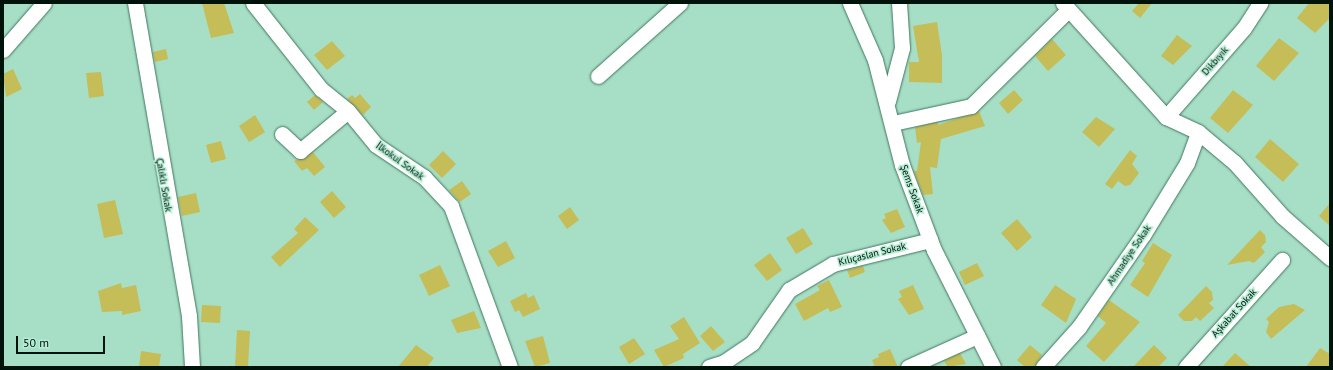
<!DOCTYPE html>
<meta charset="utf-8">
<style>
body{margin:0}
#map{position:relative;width:1333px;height:370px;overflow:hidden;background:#a7dfc6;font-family:"PT Sans",sans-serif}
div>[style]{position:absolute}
.building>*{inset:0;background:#c4bd58}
.roads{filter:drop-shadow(0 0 1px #417661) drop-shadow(0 0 1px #417661)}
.minor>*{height:15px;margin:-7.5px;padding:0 7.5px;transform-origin:7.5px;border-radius:7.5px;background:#fff}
span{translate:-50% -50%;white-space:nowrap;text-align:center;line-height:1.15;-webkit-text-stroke:3px #b4ecd3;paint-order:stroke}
.street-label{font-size:10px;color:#00130b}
.frame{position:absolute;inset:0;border:4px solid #00130b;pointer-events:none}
.scale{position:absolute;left:16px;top:336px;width:89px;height:18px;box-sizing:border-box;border:2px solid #00130b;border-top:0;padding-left:5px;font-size:12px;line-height:14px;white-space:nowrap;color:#00130b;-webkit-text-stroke:3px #b4ecd3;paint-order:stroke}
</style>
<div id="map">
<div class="building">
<i style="clip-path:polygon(202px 3px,224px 3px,234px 33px,211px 38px)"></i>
<i style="clip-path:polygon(1139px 3px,1152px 3px,1140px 18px,1132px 11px)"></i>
<i style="clip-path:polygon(1309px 3px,1330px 3px,1330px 18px,1315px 33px,1297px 18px)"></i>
<i style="clip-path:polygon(937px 22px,942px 55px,942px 83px,909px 82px,909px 62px,919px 62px,913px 26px)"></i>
<i style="clip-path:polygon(1177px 35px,1192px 46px,1173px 65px,1161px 56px)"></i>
<i style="clip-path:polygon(1279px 38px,1299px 53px,1274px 81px,1256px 66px)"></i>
<i style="clip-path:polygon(1052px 39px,1066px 55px,1048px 71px,1035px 56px)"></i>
<i style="clip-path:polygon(332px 41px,345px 56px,327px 70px,314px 55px)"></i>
<i style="clip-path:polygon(166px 49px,168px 59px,155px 62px,153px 52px)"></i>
<i style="clip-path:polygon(13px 69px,22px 89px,6px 97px,3px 74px)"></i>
<i style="clip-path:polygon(101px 72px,104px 96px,89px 98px,86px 73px)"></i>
<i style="clip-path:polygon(1014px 90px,1023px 100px,1008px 114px,999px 103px)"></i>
<i style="clip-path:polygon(1233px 90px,1253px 105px,1228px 133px,1210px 118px)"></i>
<i style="clip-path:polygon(360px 94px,371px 107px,363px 115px,347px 99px,352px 95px,355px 98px)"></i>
<i style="clip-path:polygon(315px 95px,323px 102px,314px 110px,307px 102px)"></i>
<i style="clip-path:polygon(979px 111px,985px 126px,941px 139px,937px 168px,930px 167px,933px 194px,923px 195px,914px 171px,917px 171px,921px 142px,917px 143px,915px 127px,938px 122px,938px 125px)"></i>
<i style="clip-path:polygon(255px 115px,265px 132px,249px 142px,239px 126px)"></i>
<i style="clip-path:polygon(1096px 117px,1115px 129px,1099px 147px,1082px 132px)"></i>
<i style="clip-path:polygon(1270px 139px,1299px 164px,1283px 182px,1255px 157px)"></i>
<i style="clip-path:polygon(221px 141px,226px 159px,211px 163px,206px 145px)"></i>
<i style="clip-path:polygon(1130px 150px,1137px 156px,1132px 164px,1139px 173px,1130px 185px,1125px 186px,1118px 181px,1112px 189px,1105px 184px)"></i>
<i style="clip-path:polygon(443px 151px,456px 164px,442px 178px,429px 165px)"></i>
<i style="clip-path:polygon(313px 152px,325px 167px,314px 176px,307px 168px,302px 171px,294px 161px)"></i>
<i style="clip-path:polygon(462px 181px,471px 194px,460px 202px,449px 190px)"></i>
<i style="clip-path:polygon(332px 191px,346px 207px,334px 218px,320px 202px)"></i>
<i style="clip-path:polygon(196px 193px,200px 212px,182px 216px,178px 197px)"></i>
<i style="clip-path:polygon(115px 200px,123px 234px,104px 238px,97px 204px)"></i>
<i style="clip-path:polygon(1330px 203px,1330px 226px,1319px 216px)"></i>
<i style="clip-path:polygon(570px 207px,579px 220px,567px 229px,558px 216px)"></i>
<i style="clip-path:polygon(897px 209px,905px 227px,891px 233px,882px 220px,886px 218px,884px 214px)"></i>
<i style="clip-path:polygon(305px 217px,319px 230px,280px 267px,271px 257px,298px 233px,294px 229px)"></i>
<i style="clip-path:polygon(1017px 219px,1032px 237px,1017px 251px,1001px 233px)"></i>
<i style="clip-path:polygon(803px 228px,813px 244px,796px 254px,786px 238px)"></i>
<i style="clip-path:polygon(1260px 230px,1265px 235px,1266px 242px,1261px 247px,1265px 252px,1254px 263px,1249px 261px,1227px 265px)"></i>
<i style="clip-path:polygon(506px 241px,515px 258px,498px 267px,488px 251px)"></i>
<i style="clip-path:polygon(1153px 243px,1172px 255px,1148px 297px,1130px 285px,1145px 263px,1142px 261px)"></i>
<i style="clip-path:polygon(770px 253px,782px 270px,767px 281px,754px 265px)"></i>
<i style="clip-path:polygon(977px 263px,984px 276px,965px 285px,959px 272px)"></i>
<i style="clip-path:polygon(440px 265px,450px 286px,429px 296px,419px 275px)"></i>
<i style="clip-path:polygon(863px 266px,865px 272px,850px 278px,847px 270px)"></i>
<i style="clip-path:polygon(829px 280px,842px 307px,830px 312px,828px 308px,804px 321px,795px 304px,820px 290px,817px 286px)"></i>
<i style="clip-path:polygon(121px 283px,122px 288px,136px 285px,141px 311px,122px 315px,122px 311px,102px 312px,98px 291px)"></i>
<i style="clip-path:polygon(913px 285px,924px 309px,909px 315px,898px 299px,902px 297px,899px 291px)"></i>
<i style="clip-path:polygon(1055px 285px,1076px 299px,1066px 323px,1041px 305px)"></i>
<i style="clip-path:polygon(1206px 286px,1212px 292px,1213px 300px,1209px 303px,1214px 308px,1200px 321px,1196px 317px,1192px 321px,1184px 321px,1178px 315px)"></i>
<i style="clip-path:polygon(526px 293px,528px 298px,534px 295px,540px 309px,523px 317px,519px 310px,515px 312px,510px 301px)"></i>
<i style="clip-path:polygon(1109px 300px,1140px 322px,1104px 362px,1086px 346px,1106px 323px,1098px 316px)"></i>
<i style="clip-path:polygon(1294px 304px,1305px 310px,1271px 339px,1266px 332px,1269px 322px,1266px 319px,1279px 307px)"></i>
<i style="clip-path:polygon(202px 305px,221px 306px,220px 323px,201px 322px)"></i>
<i style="clip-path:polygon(474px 311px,481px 328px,457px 333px,451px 320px)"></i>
<i style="clip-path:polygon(684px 317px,700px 343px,683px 354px,684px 358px,664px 367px,654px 350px,679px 339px,670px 326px)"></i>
<i style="clip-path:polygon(711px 326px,725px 342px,713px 351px,700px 336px)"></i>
<i style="clip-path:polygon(237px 330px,250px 331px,248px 367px,235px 367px)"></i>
<i style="clip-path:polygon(543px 336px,550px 363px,535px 367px,525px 341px)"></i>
<i style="clip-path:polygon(634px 338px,645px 354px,629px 364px,619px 347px)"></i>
<i style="clip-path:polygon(416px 345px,434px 358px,427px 367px,398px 367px)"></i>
<i style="clip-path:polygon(1030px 345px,1042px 355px,1034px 367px,1025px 367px,1017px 360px)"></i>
<i style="clip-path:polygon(1154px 345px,1167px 358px,1158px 367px,1133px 367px)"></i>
<i style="clip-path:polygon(1320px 348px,1330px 354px,1330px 367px,1306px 367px)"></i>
<i style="clip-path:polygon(890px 349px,898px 367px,875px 367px,872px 360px,879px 357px,878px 354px)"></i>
<i style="clip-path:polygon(141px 351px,161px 354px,159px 367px,139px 367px)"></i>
<i style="clip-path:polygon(960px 353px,966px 364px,948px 367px,944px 361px)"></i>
<i style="clip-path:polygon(1235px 353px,1251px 367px,1222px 367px)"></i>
</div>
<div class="roads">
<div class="minor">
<i style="left:135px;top:3px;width:318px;rotate:80.2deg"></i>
<i style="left:189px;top:316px;width:51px;rotate:86.6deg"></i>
<i style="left:253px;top:3px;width:110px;rotate:51.7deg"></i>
<i style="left:321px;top:89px;width:35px;rotate:39deg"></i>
<i style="left:348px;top:111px;width:44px;rotate:50.5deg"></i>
<i style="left:376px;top:145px;width:58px;rotate:33.7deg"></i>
<i style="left:424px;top:177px;width:40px;rotate:47deg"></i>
<i style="left:451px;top:206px;width:171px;rotate:69.9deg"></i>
<i style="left:850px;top:3px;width:62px;rotate:66.3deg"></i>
<i style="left:875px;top:60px;width:108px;rotate:75.6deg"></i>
<i style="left:902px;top:165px;width:91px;rotate:69.4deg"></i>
<i style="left:934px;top:250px;width:131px;rotate:63.2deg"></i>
<i style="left:1063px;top:3px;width:154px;rotate:47.9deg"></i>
<i style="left:1166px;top:117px;width:35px;rotate:25deg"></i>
<i style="left:1198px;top:132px;width:48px;rotate:40deg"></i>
<i style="left:1235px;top:163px;width:71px;rotate:48.4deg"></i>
<i style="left:1282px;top:216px;width:64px;rotate:41.2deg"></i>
<i style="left:3px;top:50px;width:62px;rotate:-48.9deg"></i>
<i style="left:598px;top:76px;width:110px;rotate:-41.7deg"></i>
<i style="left:888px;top:101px;width:55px;rotate:-75.2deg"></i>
<i style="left:902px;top:48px;width:45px;rotate:-93.8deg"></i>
<i style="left:1166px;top:117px;width:118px;rotate:-48.8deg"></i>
<i style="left:1244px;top:28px;width:30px;rotate:-57deg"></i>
<i style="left:893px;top:123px;width:80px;rotate:-12.3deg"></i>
<i style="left:971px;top:106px;width:136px;rotate:-44.7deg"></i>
<i style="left:282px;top:134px;width:25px;rotate:43deg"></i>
<i style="left:300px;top:151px;width:62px;rotate:-39.8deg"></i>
<i style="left:709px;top:367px;width:16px;rotate:-18deg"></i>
<i style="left:724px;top:362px;width:34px;rotate:-34deg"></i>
<i style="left:752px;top:343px;width:65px;rotate:-55.1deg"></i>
<i style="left:789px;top:290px;width:51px;rotate:-30.6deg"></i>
<i style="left:833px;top:264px;width:100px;rotate:-13.9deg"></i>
<i style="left:908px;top:367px;width:76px;rotate:-24.2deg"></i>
<i style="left:1043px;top:367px;width:54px;rotate:-48deg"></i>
<i style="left:1079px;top:327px;width:112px;rotate:-55.2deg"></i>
<i style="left:1143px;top:235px;width:84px;rotate:-58.6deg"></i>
<i style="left:1187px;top:163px;width:33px;rotate:-70deg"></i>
<i style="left:1186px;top:367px;width:144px;rotate:-48.1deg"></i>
</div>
</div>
<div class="street-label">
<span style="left:1215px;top:61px;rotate:-49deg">Dikbıyık</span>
<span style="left:400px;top:161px;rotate:36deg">İlkokul Sokak</span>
<span style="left:164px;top:185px;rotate:80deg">Çalıklı Sokak</span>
<span style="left:912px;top:189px;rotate:70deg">Şems Sokak</span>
<span style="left:872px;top:254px;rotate:-14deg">Kılıçaslan Sokak</span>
<span style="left:1129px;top:255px;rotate:-56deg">Ahmadiye Sokak</span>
<span style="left:1234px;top:313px;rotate:-48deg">Aşkabat Sokak</span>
</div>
<div class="frame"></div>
<div class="scale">50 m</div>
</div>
